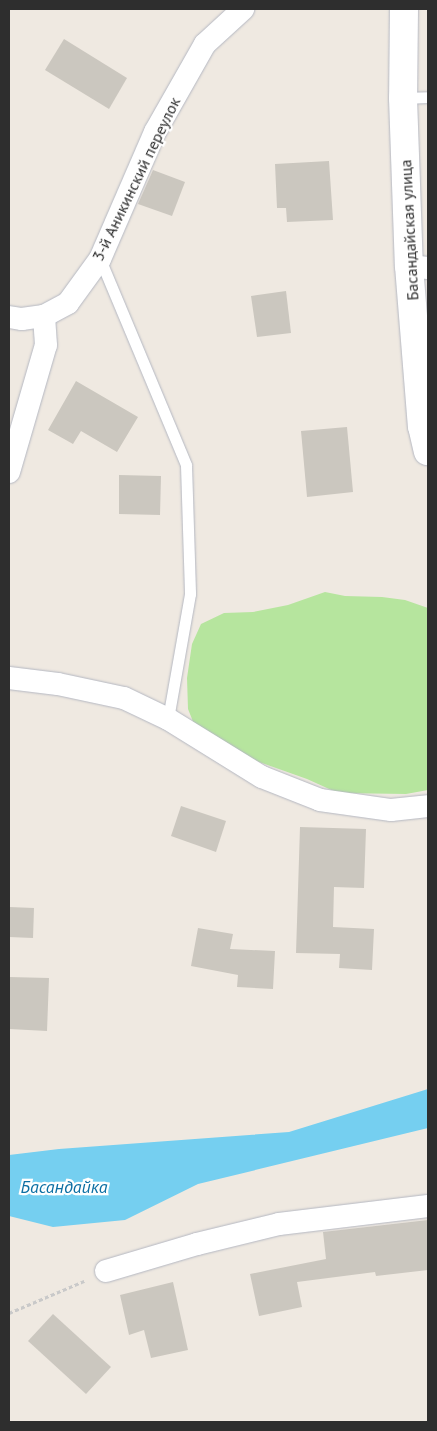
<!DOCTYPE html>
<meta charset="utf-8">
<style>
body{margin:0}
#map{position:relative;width:437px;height:1431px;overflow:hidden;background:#efe9e1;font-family:"PT Sans",sans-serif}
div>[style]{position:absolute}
.green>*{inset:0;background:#b6e59e}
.water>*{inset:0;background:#75cff0}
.building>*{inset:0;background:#cbc7bf}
.path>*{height:3px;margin-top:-1.5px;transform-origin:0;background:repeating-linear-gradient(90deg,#c9c9c9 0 4px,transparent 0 6.5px)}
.roads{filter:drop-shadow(0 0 1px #b4b7c1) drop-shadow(0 0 1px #b4b7c1)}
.service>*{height:11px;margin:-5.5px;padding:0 5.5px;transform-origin:5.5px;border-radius:5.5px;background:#fff}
.minor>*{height:22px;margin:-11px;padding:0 11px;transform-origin:11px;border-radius:11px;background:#fff}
.tertiary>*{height:28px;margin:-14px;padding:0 14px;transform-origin:14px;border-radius:14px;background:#fff}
span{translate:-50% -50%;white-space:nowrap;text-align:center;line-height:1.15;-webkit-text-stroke:4.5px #fff;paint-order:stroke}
.street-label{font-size:16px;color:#2e2e2e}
.water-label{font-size:18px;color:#0d6fa3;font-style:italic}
.frame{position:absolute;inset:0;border:10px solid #2e2e2e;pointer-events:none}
</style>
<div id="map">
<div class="green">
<i style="clip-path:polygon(325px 592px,345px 596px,382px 597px,405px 600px,428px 608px,428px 790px,406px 794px,338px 793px,307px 779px,231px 752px,198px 734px,188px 709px,187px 678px,192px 644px,201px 624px,224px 613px,253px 612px,288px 605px)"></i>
</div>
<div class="water">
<i style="clip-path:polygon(428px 1089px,428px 1128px,198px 1184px,125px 1220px,53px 1227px,9px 1216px,9px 1155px,59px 1149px,289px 1132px)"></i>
</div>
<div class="building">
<i style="clip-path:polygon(64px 39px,127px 78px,109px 109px,45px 70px)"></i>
<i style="clip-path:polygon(329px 161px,333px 220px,287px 222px,286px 208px,277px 208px,275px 164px)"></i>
<i style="clip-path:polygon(153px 170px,185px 182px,172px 216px,138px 204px)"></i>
<i style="clip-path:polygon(286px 291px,291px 333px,257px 337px,251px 296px)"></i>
<i style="clip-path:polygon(76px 381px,138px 417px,117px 452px,81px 431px,73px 444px,48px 430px)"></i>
<i style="clip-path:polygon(347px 427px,353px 492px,307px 497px,301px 431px)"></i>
<i style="clip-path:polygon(119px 475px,161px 476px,160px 515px,119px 514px)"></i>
<i style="clip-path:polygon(181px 806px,226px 821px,216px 852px,171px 836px)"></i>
<i style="clip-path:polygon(300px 827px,366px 829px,364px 888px,334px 887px,333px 927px,374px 929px,372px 970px,339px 968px,340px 954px,296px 953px)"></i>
<i style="clip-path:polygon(9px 907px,34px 908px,33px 938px,9px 937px)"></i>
<i style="clip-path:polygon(198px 928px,233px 934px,230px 949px,275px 951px,273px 989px,237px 987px,238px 975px,191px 966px)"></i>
<i style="clip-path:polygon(9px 977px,49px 978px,47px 1031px,9px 1029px)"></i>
<i style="clip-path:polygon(428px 1220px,428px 1270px,376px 1276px,375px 1272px,297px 1282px,302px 1307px,259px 1316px,250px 1274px,326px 1259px,323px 1232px)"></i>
<i style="clip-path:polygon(173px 1282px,188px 1350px,151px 1358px,144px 1330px,129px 1335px,120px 1295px)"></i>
<i style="clip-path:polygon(53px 1314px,111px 1367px,86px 1394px,28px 1341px)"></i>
</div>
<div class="path">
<i style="left:9px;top:1313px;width:82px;rotate:-23.1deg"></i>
</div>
<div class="roads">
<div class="service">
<i style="left:403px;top:98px;width:25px;rotate:-2deg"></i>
<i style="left:100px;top:259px;width:223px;rotate:67.3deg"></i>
<i style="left:186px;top:465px;width:129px;rotate:88.2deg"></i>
<i style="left:190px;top:594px;width:127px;rotate:100deg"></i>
</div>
<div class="minor">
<i style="left:409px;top:266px;width:19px;rotate:6deg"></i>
<i style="left:9px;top:317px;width:13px;rotate:9deg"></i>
<i style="left:22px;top:319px;width:22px;rotate:-8deg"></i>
<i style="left:44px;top:316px;width:27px;rotate:-28deg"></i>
<i style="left:68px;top:303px;width:54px;rotate:-54deg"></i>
<i style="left:100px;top:259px;width:138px;rotate:-66.6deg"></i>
<i style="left:155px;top:132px;width:101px;rotate:-60.4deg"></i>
<i style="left:205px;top:44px;width:52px;rotate:-42.6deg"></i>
<i style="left:9px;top:472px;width:132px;rotate:-73.8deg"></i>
<i style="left:46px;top:345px;width:29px;rotate:-94deg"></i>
<i style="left:9px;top:678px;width:49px;rotate:7deg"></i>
<i style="left:58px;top:684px;width:67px;rotate:12deg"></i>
<i style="left:124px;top:698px;width:49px;rotate:25.5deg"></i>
<i style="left:168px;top:719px;width:110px;rotate:31.7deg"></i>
<i style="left:262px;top:777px;width:62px;rotate:21.6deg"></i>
<i style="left:320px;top:800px;width:72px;rotate:8deg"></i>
<i style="left:391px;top:810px;width:37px;rotate:-6deg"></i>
<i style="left:106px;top:1271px;width:95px;rotate:-16.5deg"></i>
<i style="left:197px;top:1244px;width:84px;rotate:-13.7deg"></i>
<i style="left:279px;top:1224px;width:150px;rotate:-6.9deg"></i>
</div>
<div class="tertiary">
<i style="left:404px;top:9px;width:89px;rotate:90.6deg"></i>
<i style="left:403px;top:98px;width:168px;rotate:88deg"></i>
<i style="left:409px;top:266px;width:161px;rotate:85.4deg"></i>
<i style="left:422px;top:426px;width:26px;rotate:77deg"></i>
</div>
</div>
<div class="street-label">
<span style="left:136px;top:179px;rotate:-64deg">3-й Аникинский переулок</span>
<span style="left:409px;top:230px;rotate:-93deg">Басандайская улица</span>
</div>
<div class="water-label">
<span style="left:64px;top:1187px">Басандайка</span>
</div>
<div class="frame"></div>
</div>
